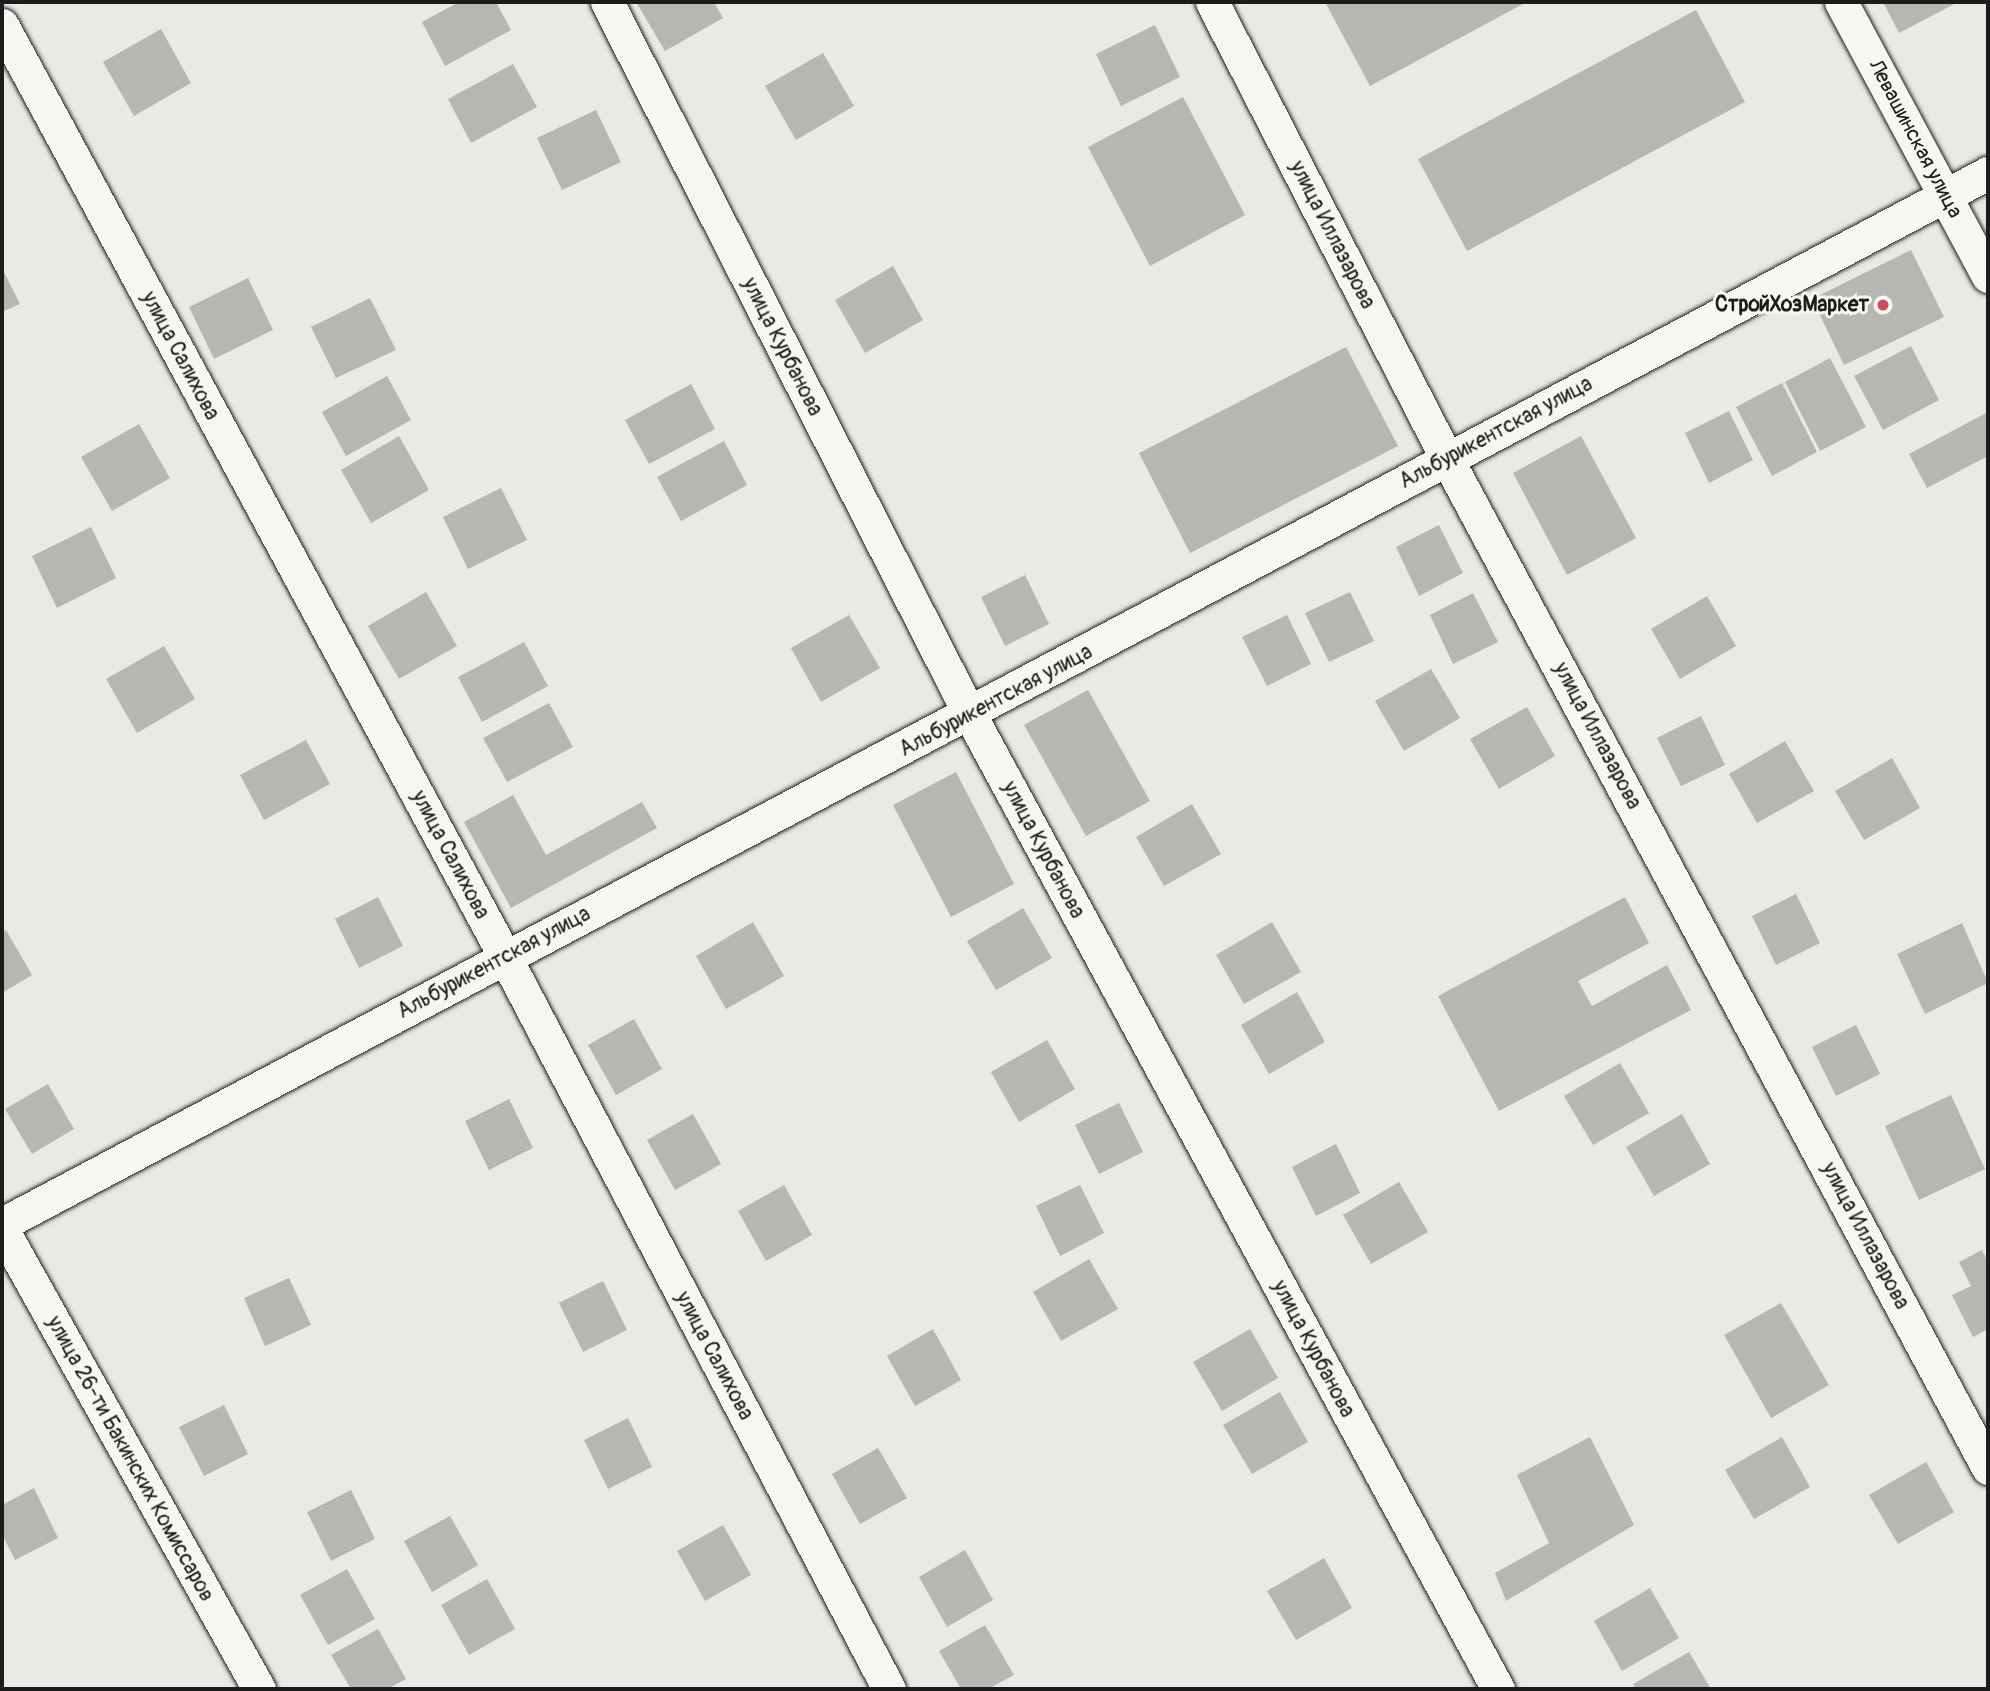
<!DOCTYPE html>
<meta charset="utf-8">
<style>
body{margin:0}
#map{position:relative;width:1990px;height:1691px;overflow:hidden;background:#e9e9e5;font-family:Pangolin,sans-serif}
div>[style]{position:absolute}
.building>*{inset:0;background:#b6b6b3}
.roads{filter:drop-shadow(0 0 2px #1c1c1c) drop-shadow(0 0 2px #1c1c1c)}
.minor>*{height:33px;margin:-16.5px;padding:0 16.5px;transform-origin:16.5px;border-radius:16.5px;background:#f6f6f2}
.dots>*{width:19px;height:19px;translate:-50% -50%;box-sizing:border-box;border:4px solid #f6f6f2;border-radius:50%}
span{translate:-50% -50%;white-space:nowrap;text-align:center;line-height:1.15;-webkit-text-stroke:6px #f6f6f2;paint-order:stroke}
.street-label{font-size:21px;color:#1c1c1c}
.poi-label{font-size:21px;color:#1c1c1c;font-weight:700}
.right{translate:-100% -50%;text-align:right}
.frame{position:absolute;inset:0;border:4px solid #1c1c1c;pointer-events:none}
</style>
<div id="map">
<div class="building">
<i style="clip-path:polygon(459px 2px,496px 2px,511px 30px,445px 66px,422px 22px)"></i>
<i style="clip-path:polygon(636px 2px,714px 2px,723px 18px,665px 51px)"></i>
<i style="clip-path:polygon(1325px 2px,1527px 2px,1370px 86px)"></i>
<i style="clip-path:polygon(1883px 2px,1958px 2px,1899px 33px)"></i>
<i style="clip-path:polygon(1696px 10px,1745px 102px,1467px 251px,1418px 159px)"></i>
<i style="clip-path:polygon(1155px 25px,1180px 77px,1121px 106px,1096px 54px)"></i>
<i style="clip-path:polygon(161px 29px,191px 83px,134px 116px,103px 62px)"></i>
<i style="clip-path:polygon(823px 53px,854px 106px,796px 140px,765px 86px)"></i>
<i style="clip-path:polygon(513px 64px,537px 107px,471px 143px,448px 99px)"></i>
<i style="clip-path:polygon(1183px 97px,1245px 215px,1150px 266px,1088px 147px)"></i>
<i style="clip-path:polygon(596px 110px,621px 162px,562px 190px,537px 138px)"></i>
<i style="clip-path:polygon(1911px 250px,1944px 317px,1844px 365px,1812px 299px)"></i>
<i style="clip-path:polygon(893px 266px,923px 320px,865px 353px,835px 300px)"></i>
<i style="clip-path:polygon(2px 268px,20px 304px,2px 312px)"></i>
<i style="clip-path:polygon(248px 278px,273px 330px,214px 359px,189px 307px)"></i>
<i style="clip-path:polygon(370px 298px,396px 350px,336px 378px,311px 327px)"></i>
<i style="clip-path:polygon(1911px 346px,1939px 400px,1883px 430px,1854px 376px)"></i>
<i style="clip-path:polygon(1346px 347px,1398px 446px,1190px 553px,1139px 453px)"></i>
<i style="clip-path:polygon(1830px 358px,1866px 427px,1820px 451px,1785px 382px)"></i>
<i style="clip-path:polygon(387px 376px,411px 420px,346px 456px,322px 412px)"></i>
<i style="clip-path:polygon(1782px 383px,1817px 452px,1772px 476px,1736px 407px)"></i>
<i style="clip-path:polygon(691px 384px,715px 429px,649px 464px,625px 420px)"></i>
<i style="clip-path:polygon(1729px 411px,1753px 460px,1709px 483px,1685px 433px)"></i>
<i style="clip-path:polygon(1988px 412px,1988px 456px,1927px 488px,1909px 454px)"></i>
<i style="clip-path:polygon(139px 424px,170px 478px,112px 511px,81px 457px)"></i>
<i style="clip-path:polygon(399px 436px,429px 490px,371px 523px,341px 470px)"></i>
<i style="clip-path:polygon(1581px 436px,1636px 538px,1567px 575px,1513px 473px)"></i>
<i style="clip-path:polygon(724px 441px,747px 485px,681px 521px,657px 477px)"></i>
<i style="clip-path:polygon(501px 488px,527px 540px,468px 569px,443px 517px)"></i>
<i style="clip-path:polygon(1439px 525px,1463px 573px,1419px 596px,1396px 547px)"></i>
<i style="clip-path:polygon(91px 527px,116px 578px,57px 608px,32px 556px)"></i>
<i style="clip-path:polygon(1025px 575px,1049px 624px,1005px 646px,981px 597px)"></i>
<i style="clip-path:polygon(426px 592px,457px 646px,399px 679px,368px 626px)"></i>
<i style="clip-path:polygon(1350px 592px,1374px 641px,1329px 662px,1305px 613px)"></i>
<i style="clip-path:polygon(1473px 593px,1498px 642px,1453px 664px,1430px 615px)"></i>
<i style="clip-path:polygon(1707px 596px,1736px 646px,1680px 679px,1651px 629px)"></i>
<i style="clip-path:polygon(849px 615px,880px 668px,821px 702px,791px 648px)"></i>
<i style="clip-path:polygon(1287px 615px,1311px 664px,1267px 686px,1242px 637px)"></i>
<i style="clip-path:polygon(524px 642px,548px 686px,482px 722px,458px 677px)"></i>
<i style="clip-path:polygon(164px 646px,195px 699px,137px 733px,106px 679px)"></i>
<i style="clip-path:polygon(1431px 669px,1460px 718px,1404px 751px,1375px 701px)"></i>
<i style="clip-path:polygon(1088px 690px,1150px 801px,1086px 836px,1024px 725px)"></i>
<i style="clip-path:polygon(549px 703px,573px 747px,507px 782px,483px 738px)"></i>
<i style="clip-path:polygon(1527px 707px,1555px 756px,1499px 789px,1470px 739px)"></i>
<i style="clip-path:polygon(1701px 716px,1725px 765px,1681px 786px,1657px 738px)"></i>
<i style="clip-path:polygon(306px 740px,330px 784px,264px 820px,240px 775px)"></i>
<i style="clip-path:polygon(1785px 741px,1814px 791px,1757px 823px,1729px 774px)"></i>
<i style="clip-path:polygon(1892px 758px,1920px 808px,1864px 840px,1835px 791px)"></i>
<i style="clip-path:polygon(956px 772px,1014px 884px,951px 917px,893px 805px)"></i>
<i style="clip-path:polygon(513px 795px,546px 855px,642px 802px,657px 828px,511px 908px,464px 822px)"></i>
<i style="clip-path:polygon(1192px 804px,1221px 854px,1164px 886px,1136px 837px)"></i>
<i style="clip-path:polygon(1796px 894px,1820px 943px,1776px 965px,1752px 916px)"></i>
<i style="clip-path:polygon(378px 897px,403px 946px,359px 968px,335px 919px)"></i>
<i style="clip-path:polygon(1625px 897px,1649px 943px,1578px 981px,1592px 1006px,1667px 965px,1691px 1010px,1499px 1111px,1438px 996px)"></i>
<i style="clip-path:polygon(1023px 908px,1052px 958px,996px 990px,967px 941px)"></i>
<i style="clip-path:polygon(753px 922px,784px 976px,726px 1009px,696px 956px)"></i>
<i style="clip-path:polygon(1272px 922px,1301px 972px,1244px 1004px,1216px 955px)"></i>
<i style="clip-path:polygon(1962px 923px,1988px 983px,1925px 1014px,1897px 954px)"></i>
<i style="clip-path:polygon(6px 930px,32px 975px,2px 993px,2px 932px)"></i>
<i style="clip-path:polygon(1297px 992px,1325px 1042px,1269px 1074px,1241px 1025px)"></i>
<i style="clip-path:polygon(634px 1019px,662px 1069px,616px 1095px,588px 1045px)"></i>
<i style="clip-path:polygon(1856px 1025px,1880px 1074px,1836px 1096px,1812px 1047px)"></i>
<i style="clip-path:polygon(1047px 1040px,1075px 1089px,1019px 1122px,991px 1072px)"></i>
<i style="clip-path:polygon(1620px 1063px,1649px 1113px,1593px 1145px,1564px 1096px)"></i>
<i style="clip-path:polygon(48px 1084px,74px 1129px,32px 1154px,5px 1109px)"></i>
<i style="clip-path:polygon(1951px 1095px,1985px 1169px,1919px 1200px,1885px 1126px)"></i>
<i style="clip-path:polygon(509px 1099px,533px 1148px,489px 1170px,465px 1121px)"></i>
<i style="clip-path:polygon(1119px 1103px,1143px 1152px,1099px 1174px,1075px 1125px)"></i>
<i style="clip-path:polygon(693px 1114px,721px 1164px,675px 1190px,647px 1140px)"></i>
<i style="clip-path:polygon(1682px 1114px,1710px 1164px,1654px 1196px,1626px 1147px)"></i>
<i style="clip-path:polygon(1336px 1144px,1360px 1193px,1316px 1216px,1292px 1167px)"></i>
<i style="clip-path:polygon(1399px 1182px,1428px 1232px,1371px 1264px,1343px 1215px)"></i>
<i style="clip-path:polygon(784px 1185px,812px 1235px,766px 1261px,738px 1211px)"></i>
<i style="clip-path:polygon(1080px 1185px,1104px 1233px,1060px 1256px,1036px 1206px)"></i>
<i style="clip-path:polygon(1982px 1250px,1988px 1262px,1988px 1329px,1973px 1337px,1952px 1295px,1971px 1286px,1959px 1262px)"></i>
<i style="clip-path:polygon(1089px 1259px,1118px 1309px,1061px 1341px,1033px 1292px)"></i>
<i style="clip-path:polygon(289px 1278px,311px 1325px,265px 1346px,244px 1298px)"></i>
<i style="clip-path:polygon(603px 1281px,627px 1330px,583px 1352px,559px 1303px)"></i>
<i style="clip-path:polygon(1781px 1303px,1829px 1385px,1771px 1418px,1724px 1335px)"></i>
<i style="clip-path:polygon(933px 1329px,961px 1380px,915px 1406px,887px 1356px)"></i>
<i style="clip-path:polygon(1250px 1329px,1278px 1378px,1222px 1411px,1193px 1362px)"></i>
<i style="clip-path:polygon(1280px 1392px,1308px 1442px,1252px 1474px,1223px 1425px)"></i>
<i style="clip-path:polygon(224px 1405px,248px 1454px,204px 1476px,179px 1427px)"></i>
<i style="clip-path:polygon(628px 1418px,652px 1467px,608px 1489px,584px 1440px)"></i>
<i style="clip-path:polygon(1590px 1437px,1634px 1525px,1506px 1601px,1495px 1573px,1549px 1543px,1517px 1475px)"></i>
<i style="clip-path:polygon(1782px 1437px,1810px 1487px,1754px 1519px,1725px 1470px)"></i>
<i style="clip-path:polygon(878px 1448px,907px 1498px,860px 1524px,832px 1474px)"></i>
<i style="clip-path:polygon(1926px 1462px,1954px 1512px,1898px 1544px,1869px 1495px)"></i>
<i style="clip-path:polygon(34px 1488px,58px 1538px,15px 1560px,2px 1534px,2px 1505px)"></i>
<i style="clip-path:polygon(351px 1490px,375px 1539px,331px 1561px,307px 1512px)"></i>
<i style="clip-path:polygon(450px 1516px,478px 1565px,432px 1592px,404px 1541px)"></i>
<i style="clip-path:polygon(723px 1525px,751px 1575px,705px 1601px,677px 1551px)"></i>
<i style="clip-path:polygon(965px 1550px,993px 1600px,947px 1627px,919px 1577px)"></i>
<i style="clip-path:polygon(1324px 1558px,1352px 1608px,1296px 1640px,1267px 1591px)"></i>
<i style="clip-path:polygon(347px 1569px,375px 1619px,328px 1645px,300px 1595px)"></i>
<i style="clip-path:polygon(487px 1579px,515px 1629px,469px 1655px,441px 1605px)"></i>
<i style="clip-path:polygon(1650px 1588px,1679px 1638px,1622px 1671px,1594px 1621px)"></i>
<i style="clip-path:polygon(985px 1625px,1014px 1675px,988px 1689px,961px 1689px,939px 1651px)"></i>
<i style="clip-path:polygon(378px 1629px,406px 1679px,387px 1689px,351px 1689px,331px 1655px)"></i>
<i style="clip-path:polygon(1689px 1652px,1711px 1689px,1636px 1689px,1633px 1684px)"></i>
</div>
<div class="roads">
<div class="minor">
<i style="left:607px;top:2px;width:800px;rotate:63.02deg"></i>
<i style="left:970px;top:715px;width:1108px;rotate:61.54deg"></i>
<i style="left:1212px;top:2px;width:514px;rotate:62.79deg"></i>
<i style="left:1447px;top:459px;width:1145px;rotate:61.8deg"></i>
<i style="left:1841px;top:2px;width:311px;rotate:61.8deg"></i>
<i style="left:2px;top:25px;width:1059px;rotate:61.64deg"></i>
<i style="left:505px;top:957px;width:827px;rotate:62.32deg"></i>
<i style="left:2px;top:1224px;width:2247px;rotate:-27.89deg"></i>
<i style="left:2px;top:1229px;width:527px;rotate:60.81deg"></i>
</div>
</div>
<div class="dots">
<i style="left:1883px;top:305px;background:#d1495b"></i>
</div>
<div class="street-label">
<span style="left:1915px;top:139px;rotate:62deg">Левашинская улица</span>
<span style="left:1332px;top:235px;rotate:63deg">улица Иллазарова</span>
<span style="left:782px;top:347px;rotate:63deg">улица Курбанова</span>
<span style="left:180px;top:356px;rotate:62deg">улица Салихова</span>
<span style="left:1496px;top:433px;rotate:-28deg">Альбурикентская улица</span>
<span style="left:996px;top:701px;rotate:-28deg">Альбурикентская улица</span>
<span style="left:1597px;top:736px;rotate:62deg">улица Иллазарова</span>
<span style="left:1043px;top:850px;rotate:62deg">улица Курбанова</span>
<span style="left:450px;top:855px;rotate:62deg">улица Салихова</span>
<span style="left:494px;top:963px;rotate:-28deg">Альбурикентская улица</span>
<span style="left:1865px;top:1236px;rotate:62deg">улица Иллазарова</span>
<span style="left:1313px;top:1349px;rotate:62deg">улица Курбанова</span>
<span style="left:714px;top:1356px;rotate:62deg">улица Салихова</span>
<span style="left:130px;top:1459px;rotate:61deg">улица 26-ти Бакинских Комиссаров</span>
</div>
<div class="poi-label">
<span class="right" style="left:1869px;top:305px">СтройХозМаркет</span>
</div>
<div class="frame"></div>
</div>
